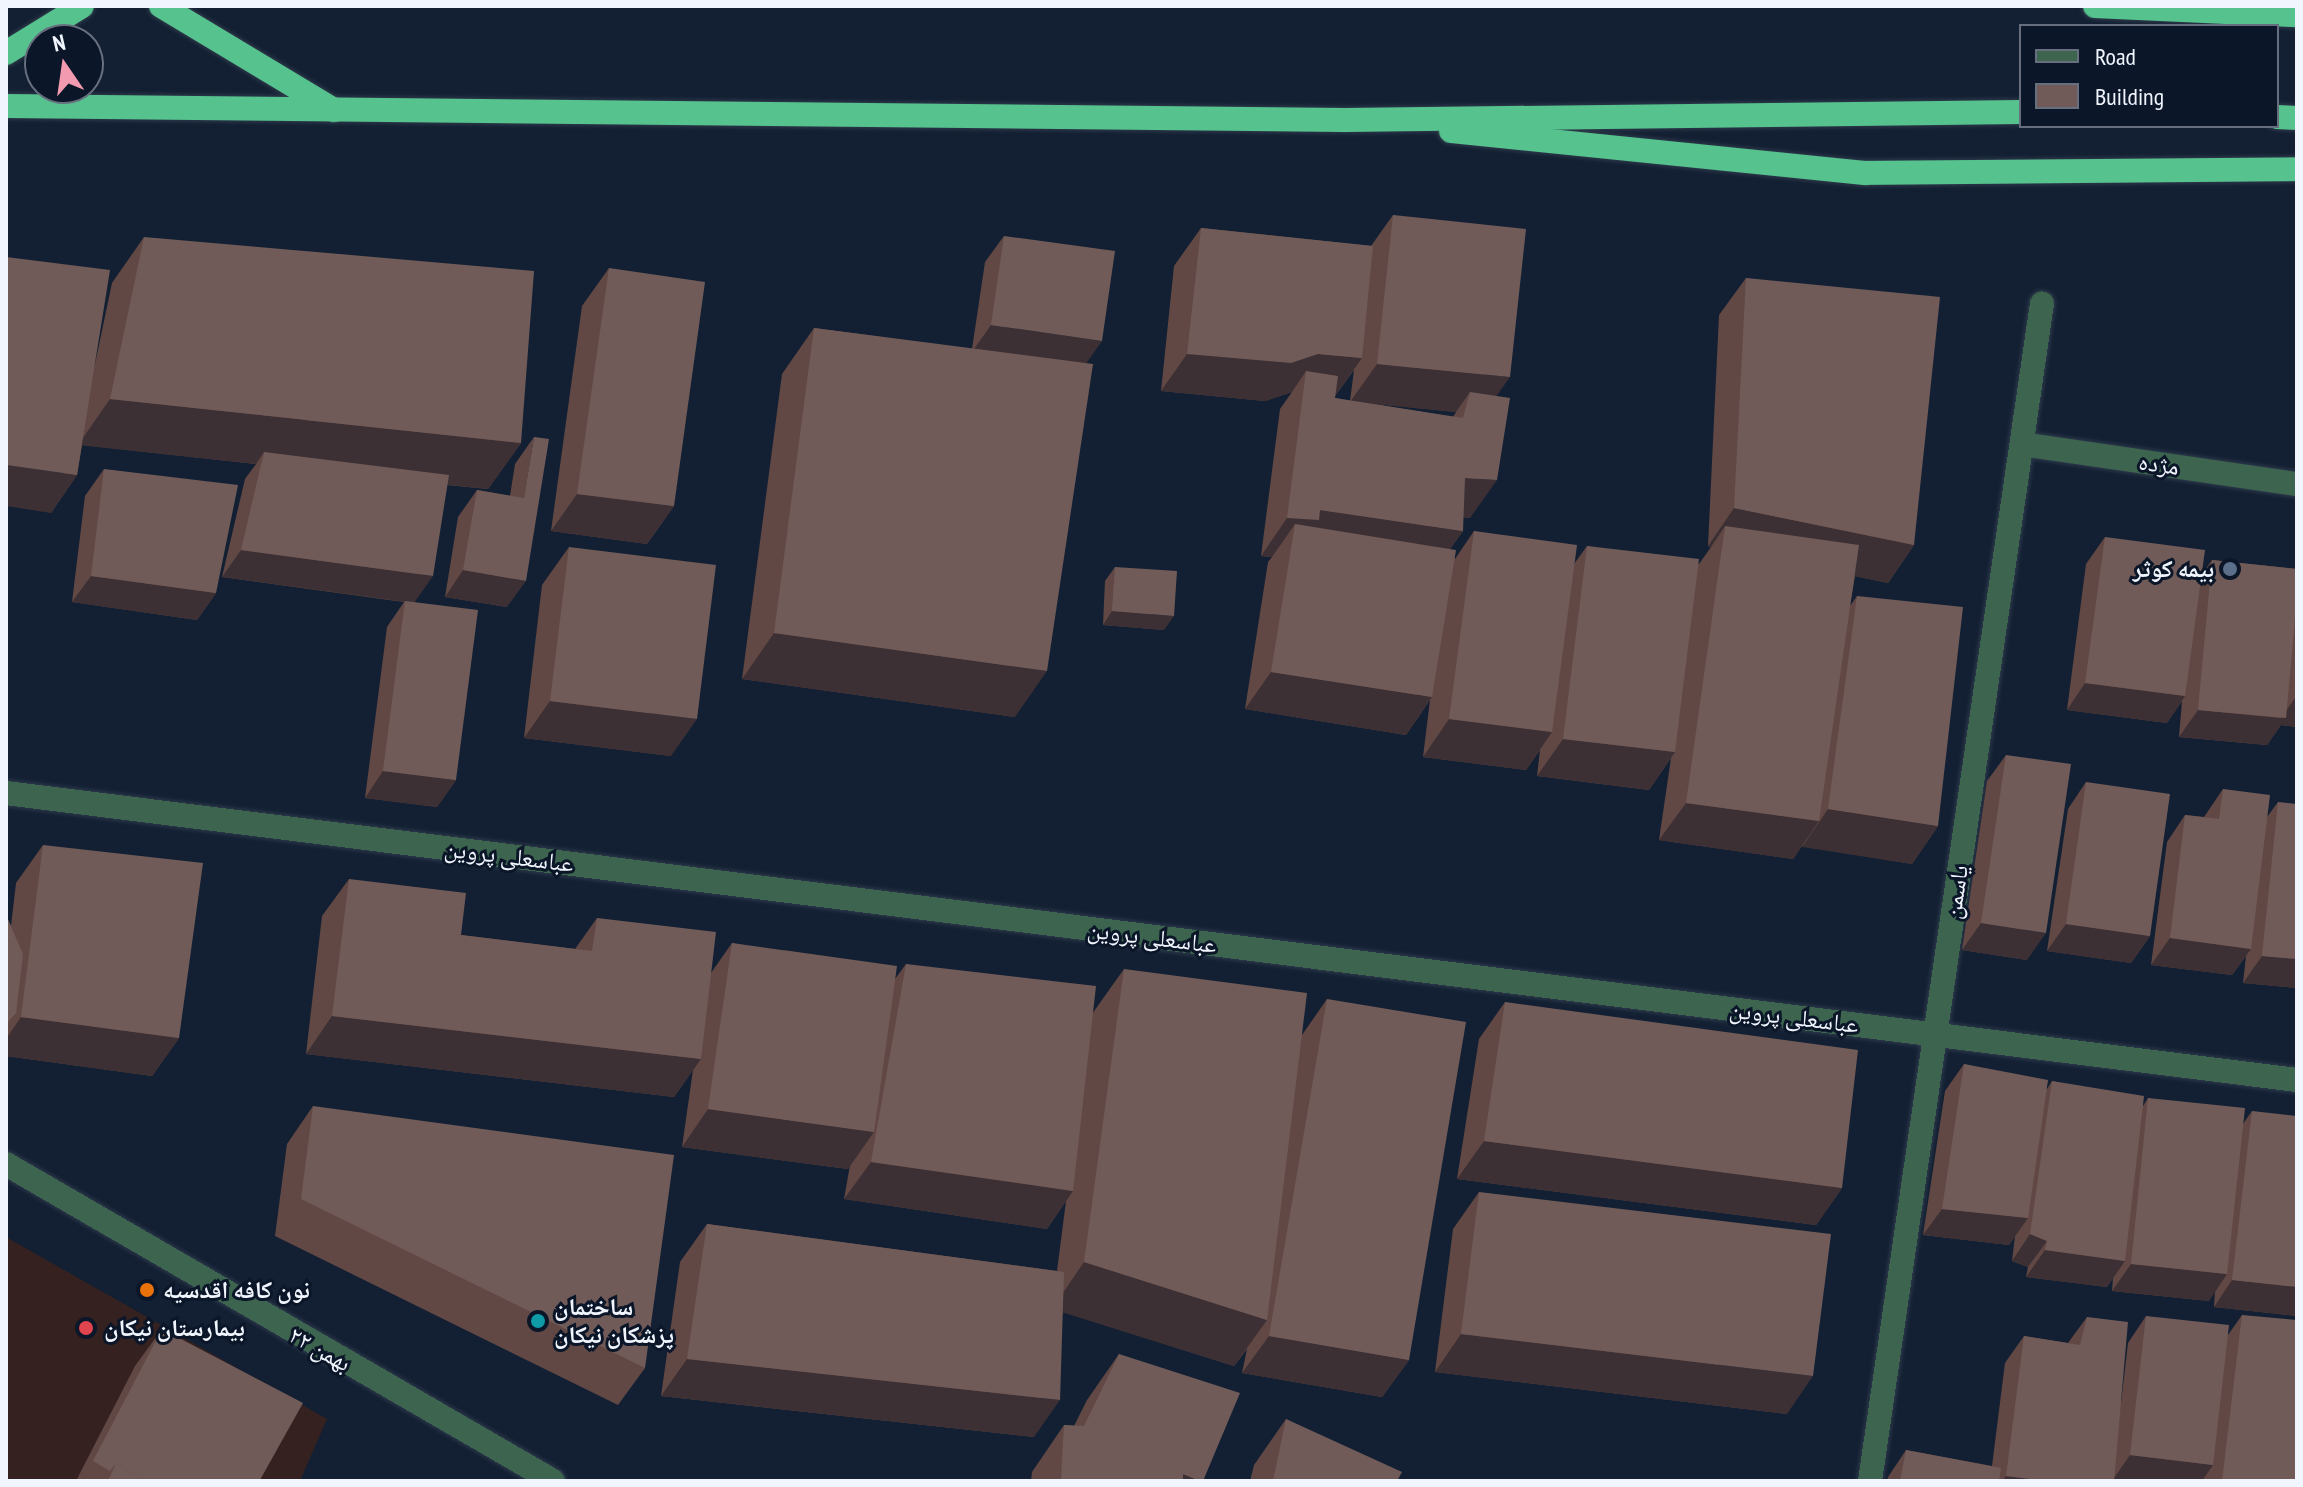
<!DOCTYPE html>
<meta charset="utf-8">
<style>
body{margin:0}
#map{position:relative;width:2303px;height:1487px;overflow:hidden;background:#132033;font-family:"PT Sans Narrow","Noto Naskh Arabic",sans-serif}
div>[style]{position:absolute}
.medical>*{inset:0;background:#342120}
.roads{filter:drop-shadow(0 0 2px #2e3a4b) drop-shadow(0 0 2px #2e3a4b)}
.street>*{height:24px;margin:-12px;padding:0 12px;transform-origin:12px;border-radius:12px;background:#3c644e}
.highway>*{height:24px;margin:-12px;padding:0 12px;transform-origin:12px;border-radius:12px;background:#56c38e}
.wall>*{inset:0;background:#624844}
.shaded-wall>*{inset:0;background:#3c3035}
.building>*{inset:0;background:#715b58}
.dots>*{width:22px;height:22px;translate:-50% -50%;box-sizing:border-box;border:4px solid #0b1629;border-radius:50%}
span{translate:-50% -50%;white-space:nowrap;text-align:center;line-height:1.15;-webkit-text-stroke:6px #0b1629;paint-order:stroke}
.street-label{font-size:24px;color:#f0f5fe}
.poi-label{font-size:24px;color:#f0f5fe;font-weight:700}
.right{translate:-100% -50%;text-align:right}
.left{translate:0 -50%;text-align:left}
.frame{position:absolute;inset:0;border:8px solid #f0f5fe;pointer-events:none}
.legend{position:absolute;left:2019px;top:24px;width:260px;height:104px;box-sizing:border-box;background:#0b1629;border:2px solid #676f7e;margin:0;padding:10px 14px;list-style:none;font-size:24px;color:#f0f5fe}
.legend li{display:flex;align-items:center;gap:16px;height:40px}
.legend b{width:40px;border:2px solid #676f7e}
.north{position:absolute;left:24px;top:24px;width:80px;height:80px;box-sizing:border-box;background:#0b1629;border:2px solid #676f7e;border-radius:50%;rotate:347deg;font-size:22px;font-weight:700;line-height:32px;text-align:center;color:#f0f5fe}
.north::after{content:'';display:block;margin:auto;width:28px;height:36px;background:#f29aaf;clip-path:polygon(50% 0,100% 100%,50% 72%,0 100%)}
</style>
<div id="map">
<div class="medical">
<i style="clip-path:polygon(6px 1237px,327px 1419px,300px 1481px,6px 1481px)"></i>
</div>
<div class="roads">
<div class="street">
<i style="left:2022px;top:444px;width:278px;rotate:8.3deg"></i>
<i style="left:6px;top:793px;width:2309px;rotate:7.14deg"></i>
<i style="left:6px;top:1164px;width:632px;rotate:30.09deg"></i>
<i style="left:1870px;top:1481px;width:1190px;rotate:-81.69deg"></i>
</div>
<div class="highway">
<i style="left:161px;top:6px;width:202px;rotate:31deg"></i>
<i style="left:2095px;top:6px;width:202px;rotate:2.6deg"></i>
<i style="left:6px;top:53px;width:89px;rotate:-31.7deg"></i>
<i style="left:6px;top:106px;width:1339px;rotate:0.6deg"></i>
<i style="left:1345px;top:120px;width:676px;rotate:-0.68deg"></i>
<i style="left:2277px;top:117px;width:20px;rotate:3deg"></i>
<i style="left:1451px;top:131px;width:416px;rotate:5.8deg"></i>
<i style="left:1865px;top:173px;width:432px;rotate:-0.5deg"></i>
</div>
</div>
<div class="wall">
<i style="clip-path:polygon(evenodd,1393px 215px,1496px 396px,1470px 518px,1463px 517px,1463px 531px,1450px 549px,1455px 559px,1474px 531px,1574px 564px,1587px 546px,1699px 564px,1711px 547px,1708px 546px,1719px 315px,1746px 278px,1914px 545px,1888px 583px,1855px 576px,1850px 606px,1857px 596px,1938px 826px,1912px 864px,1802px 846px,1793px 859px,1659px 840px,1671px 758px,1649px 790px,1537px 776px,1540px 750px,1526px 770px,1423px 757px,1430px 700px,1406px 735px,1245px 709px,1268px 562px,1272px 557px,1261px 556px,1280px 409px,1292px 392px,1265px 401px,1161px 391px,1174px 266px,1201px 228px,1371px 246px,1393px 215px,1354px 370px,1350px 401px,1335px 398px,1335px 396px,1354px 370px,1393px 215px,1367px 403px,1456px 412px,1453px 417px,1367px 403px)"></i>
<i style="clip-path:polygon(1004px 236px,1015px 717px,742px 679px,782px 374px,814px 328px,972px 349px,985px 262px)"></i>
<i style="clip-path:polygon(144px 237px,521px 443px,488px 489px,447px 485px,415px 602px,456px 780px,437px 807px,365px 798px,387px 627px,404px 602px,222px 577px,245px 479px,256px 464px,82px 445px,77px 475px,51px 513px,95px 364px,112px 283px)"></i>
<i style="clip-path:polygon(609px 268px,674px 506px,647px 544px,551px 531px,582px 306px)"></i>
<i style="clip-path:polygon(534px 437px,507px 607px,445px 597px,458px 517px,477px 490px,510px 496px,515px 464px)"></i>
<i style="clip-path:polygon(104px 469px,216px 593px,197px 620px,72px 602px,85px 496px)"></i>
<i style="clip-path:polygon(2105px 537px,2202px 574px,2212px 560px,2297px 569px,2297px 727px,2281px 725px,2267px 745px,2179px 737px,2182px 701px,2167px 723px,2067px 710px,2086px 564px)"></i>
<i style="clip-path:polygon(569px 547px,671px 756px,524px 738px,542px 585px)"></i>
<i style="clip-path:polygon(1115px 567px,1164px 630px,1103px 625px,1105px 581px)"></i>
<i style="clip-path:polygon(2006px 755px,2027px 960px,1962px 950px,1987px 781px)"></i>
<i style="clip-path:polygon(2086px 782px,2150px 936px,2131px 963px,2047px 951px,2068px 809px)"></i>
<i style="clip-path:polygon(2223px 789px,2267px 817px,2278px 802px,2297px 988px,2243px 983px,2246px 956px,2232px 975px,2151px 965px,2167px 842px,2185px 815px,2204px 817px)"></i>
<i style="clip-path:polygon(43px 845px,179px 1038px,152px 1076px,6px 1056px,6px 915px,11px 926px,16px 883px)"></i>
<i style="clip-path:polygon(349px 879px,461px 935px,575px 949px,597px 918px,711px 973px,732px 943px,895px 979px,906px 964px,1092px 1014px,1124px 969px,1302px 1035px,1327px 999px,1409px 1360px,1382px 1397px,1242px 1373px,1247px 1349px,1234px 1366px,1063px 1312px,1034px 1437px,661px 1396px,680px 1262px,707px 1224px,1057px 1271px,1066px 1201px,1047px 1229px,844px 1199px,850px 1165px,848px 1169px,682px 1147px,693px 1070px,674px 1097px,306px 1054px,322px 916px)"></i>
<i style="clip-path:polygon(1505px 1002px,1842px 1188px,1816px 1225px,1457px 1179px,1479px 1039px)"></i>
<i style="clip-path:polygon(1964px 1064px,2047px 1089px,2052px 1081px,2143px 1106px,2148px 1098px,2243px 1124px,2252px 1111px,2297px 1316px,2214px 1307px,2215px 1291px,2209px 1301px,2112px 1291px,2113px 1278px,2107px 1287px,2026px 1277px,2028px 1267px,2012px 1261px,2015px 1236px,2009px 1245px,1923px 1235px,1945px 1091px)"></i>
<i style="clip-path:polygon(313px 1106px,645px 1368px,618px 1405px,275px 1236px,287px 1144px)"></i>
<i style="clip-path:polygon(1479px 1192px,1787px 1414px,1435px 1372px,1453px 1229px)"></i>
<i style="clip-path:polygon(2242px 1315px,2297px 1481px,1887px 1481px,1888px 1477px,1906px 1450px,1992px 1466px,2005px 1363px,2024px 1336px,2068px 1343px,2087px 1317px,2121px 1403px,2128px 1343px,2146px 1316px,2228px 1335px)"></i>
<i style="clip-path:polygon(162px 1329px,260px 1480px,261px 1481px,76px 1481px,135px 1366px)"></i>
<i style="clip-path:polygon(1119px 1354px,1203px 1481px,1031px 1481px,1032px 1472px,1064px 1425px,1074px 1426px,1087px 1400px)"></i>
<i style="clip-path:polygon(1286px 1419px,1397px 1481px,1250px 1481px,1254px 1465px)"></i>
</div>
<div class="shaded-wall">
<i style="clip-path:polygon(991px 325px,1102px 341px,1083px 368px,972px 352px)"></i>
<i style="clip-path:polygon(1187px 354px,1318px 354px,1362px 358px,1335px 396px,1306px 371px,1292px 392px,1265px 401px,1161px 391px)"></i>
<i style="clip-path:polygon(1377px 364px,1510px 377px,1483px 415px,1470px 392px,1456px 412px,1350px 402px)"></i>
<i style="clip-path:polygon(110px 399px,521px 443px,488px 489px,261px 465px,264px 452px,256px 464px,78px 445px)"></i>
<i style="clip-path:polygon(6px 465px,77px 475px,51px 513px,6px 506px)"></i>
<i style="clip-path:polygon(1465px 478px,1497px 480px,1470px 518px,1439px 516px)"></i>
<i style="clip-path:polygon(577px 494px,674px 506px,647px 544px,551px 531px)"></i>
<i style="clip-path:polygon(1734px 508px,1914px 545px,1888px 583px,1722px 549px,1725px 526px,1711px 547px,1708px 546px)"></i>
<i style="clip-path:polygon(1320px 510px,1463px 531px,1436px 568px,1295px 524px,1272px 557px,1261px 556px,1287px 518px)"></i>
<i style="clip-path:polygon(241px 550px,433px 576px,414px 603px,222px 577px)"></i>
<i style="clip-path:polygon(463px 570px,526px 581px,507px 607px,445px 597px)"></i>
<i style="clip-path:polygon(91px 576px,216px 593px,197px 620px,72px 602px)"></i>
<i style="clip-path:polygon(1112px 611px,1174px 616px,1164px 630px,1103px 625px)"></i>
<i style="clip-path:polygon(774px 633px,1047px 671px,1015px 717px,742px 679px)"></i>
<i style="clip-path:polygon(1271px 672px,1432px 697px,1406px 735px,1245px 709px)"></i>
<i style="clip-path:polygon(2085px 683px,2185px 696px,2167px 723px,2067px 710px)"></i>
<i style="clip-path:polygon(2295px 698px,2297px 698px,2297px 727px,2281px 725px,2267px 745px,2179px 737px,2198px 710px,2281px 718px)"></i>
<i style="clip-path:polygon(550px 701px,697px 719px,671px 756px,524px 738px)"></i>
<i style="clip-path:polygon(1449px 719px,1552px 732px,1526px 770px,1423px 757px)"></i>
<i style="clip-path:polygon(1563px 739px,1675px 752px,1649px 790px,1537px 776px)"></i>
<i style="clip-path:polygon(383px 771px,456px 780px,437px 807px,365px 798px)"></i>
<i style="clip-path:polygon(1686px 803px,1819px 821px,1793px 859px,1659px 840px)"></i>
<i style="clip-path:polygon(1828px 809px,1938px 826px,1912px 864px,1802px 847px)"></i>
<i style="clip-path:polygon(1981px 923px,2046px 933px,2027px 960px,1962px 950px)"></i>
<i style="clip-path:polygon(2066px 924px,2150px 936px,2131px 963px,2047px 951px)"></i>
<i style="clip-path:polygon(2170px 938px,2251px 949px,2232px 975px,2151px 965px)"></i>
<i style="clip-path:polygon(2262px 956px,2297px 959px,2297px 988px,2243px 983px)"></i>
<i style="clip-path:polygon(332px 1016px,701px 1059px,674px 1097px,306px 1054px)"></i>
<i style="clip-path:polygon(21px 1017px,179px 1038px,152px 1076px,6px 1056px,6px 1039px)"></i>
<i style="clip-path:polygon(708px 1109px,874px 1132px,848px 1169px,682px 1147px)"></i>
<i style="clip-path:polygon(1484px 1141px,1842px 1188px,1816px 1225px,1457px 1179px)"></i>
<i style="clip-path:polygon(871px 1162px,1073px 1191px,1047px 1229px,844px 1199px)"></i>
<i style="clip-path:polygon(1942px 1209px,2028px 1218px,2009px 1245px,1923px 1235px)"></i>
<i style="clip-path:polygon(2030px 1234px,2047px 1241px,2028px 1267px,2012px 1261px)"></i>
<i style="clip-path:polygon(2045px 1250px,2125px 1261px,2107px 1287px,2026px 1277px)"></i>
<i style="clip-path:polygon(1084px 1262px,1267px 1320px,1234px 1366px,1052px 1309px)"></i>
<i style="clip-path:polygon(2131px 1264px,2227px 1274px,2209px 1301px,2112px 1291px)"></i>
<i style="clip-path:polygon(2232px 1280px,2297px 1287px,2297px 1316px,2214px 1307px)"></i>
<i style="clip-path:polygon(1461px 1334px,1813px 1376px,1787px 1414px,1435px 1372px)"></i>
<i style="clip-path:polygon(1269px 1336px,1409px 1360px,1382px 1397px,1242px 1373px)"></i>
<i style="clip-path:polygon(687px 1359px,1060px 1400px,1034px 1437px,661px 1396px)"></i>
<i style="clip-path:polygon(2130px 1455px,2213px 1465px,2202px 1481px,2112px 1481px)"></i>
<i style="clip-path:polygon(1183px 1474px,1200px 1481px,1179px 1481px)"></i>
<i style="clip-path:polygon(2006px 1476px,2047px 1481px,2002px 1481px)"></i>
</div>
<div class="building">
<i style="clip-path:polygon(1393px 215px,1526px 229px,1510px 377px,1377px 364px)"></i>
<i style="clip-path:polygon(1201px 228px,1373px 246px,1362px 358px,1318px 354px,1291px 363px,1187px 354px)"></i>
<i style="clip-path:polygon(1004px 236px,1115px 251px,1102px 341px,991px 325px)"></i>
<i style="clip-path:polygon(144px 237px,534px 271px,521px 443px,110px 399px)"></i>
<i style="clip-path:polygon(6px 257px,110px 270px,77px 475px,6px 465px)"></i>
<i style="clip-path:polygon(609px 268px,705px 282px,674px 506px,577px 494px)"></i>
<i style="clip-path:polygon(1746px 278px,1940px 297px,1914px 545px,1734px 508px)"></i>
<i style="clip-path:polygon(814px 328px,1093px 364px,1047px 671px,774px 633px)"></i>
<i style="clip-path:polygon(1306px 371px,1338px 376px,1335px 398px,1463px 418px,1470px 392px,1510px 398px,1497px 480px,1465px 478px,1463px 531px,1320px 510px,1319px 520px,1287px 518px)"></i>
<i style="clip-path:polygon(534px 437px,549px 439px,526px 581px,463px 570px,477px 490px,524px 498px)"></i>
<i style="clip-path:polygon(264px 452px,449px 475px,433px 576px,241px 550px)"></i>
<i style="clip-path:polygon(104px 469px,238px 485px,216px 593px,91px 576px)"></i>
<i style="clip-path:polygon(1295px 524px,1456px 550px,1432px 697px,1271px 672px)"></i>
<i style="clip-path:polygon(1725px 526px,1859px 545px,1819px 821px,1686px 803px)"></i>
<i style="clip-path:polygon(1474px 531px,1577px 545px,1552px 732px,1449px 719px)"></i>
<i style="clip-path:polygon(2105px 537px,2205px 550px,2185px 696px,2085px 683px)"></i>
<i style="clip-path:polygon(1587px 546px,1699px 559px,1675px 752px,1563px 739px)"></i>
<i style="clip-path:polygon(569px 547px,716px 565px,697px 719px,550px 701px)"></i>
<i style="clip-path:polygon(2212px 560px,2297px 569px,2297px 597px,2286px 718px,2198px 710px)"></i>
<i style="clip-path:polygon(1115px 567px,1177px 571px,1174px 616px,1112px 611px)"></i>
<i style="clip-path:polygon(1857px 596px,1963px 607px,1938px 826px,1828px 809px)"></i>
<i style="clip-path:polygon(405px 601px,478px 610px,456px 780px,383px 771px)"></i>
<i style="clip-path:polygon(2297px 680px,2297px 698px,2295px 698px)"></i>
<i style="clip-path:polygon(2006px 755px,2071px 764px,2046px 933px,1981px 923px)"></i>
<i style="clip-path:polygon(2086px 782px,2170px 794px,2150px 936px,2066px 924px)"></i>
<i style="clip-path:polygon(2223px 789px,2270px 795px,2251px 949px,2170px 938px,2185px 815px,2219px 819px)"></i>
<i style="clip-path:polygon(2278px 802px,2297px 804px,2297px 959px,2262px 956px)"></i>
<i style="clip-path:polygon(43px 845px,203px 863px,179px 1038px,21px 1017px)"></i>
<i style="clip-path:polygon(349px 879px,466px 893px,461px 935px,592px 951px,597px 918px,716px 932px,701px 1059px,332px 1016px)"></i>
<i style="clip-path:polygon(6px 915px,23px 954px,16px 1013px,6px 1024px)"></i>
<i style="clip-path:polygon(732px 943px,897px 966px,874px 1132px,708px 1109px)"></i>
<i style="clip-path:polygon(906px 964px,1096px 986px,1073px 1191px,871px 1162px)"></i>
<i style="clip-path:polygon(1124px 969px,1307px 993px,1267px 1320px,1084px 1262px)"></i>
<i style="clip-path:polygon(1327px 999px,1466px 1022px,1409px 1360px,1269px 1336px)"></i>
<i style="clip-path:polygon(1505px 1002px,1858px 1050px,1842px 1188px,1484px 1141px)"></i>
<i style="clip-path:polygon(1964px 1064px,2048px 1080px,2028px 1218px,1942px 1209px)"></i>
<i style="clip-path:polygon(2052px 1081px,2144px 1096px,2125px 1261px,2045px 1250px,2047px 1241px,2030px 1234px)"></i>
<i style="clip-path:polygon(2148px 1098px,2245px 1108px,2227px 1274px,2131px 1264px)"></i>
<i style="clip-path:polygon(313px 1106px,674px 1155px,645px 1368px,301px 1199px)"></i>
<i style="clip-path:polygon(2252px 1111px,2297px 1116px,2297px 1287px,2232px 1280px)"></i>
<i style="clip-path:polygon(1479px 1192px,1831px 1234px,1813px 1376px,1461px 1334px)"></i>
<i style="clip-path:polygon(707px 1224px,1064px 1272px,1060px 1400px,687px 1359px)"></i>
<i style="clip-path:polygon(2242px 1315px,2297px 1320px,2297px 1481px,2222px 1481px)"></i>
<i style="clip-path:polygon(2146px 1316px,2229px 1325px,2213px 1465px,2130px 1455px)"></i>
<i style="clip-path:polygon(2087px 1317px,2128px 1322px,2114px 1481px,2047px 1481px,2006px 1476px,2024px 1336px,2080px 1345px)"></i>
<i style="clip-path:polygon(162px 1329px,303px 1403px,260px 1480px,261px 1481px,144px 1481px,116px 1463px,110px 1471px,93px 1461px)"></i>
<i style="clip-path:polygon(1119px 1354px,1240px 1393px,1203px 1481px,1200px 1481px,1183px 1474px,1183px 1481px,1061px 1481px,1064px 1425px,1084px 1426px)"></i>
<i style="clip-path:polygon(1286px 1419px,1402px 1472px,1397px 1481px,1273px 1481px)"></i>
<i style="clip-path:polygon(1906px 1450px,2001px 1468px,1999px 1481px,1900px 1481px)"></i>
<i style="clip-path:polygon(116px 1463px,144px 1481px,108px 1481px)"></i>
</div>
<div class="dots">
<i style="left:2230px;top:569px;background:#5c6f8a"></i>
<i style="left:147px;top:1290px;background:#e8710a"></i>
<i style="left:538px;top:1321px;background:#0f9aa8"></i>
<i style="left:86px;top:1328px;background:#e0444e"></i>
</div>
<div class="street-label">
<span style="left:2159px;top:464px;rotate:8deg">مژده</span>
<span style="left:509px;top:856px;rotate:7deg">عباسعلی پروین</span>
<span style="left:1956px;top:892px;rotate:-82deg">یاسمن</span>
<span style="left:1152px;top:937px;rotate:7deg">عباسعلی پروین</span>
<span style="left:1794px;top:1017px;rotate:7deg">عباسعلی پروین</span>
<span style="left:320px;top:1349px;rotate:29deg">۲۲ بهمن</span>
</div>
<div class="poi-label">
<span class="right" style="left:2214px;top:569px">بیمه کوثر</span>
<span class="left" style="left:163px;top:1290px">نون کافه اقدسیه</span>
<span class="left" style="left:554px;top:1321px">ساختمان<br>پزشکان نیکان</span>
<span class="left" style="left:104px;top:1328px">بیمارستان نیکان</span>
</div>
<div class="frame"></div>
<ul class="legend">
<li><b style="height:10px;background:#3c644e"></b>Road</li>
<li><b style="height:22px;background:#715b58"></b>Building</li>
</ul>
<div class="north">N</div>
</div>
